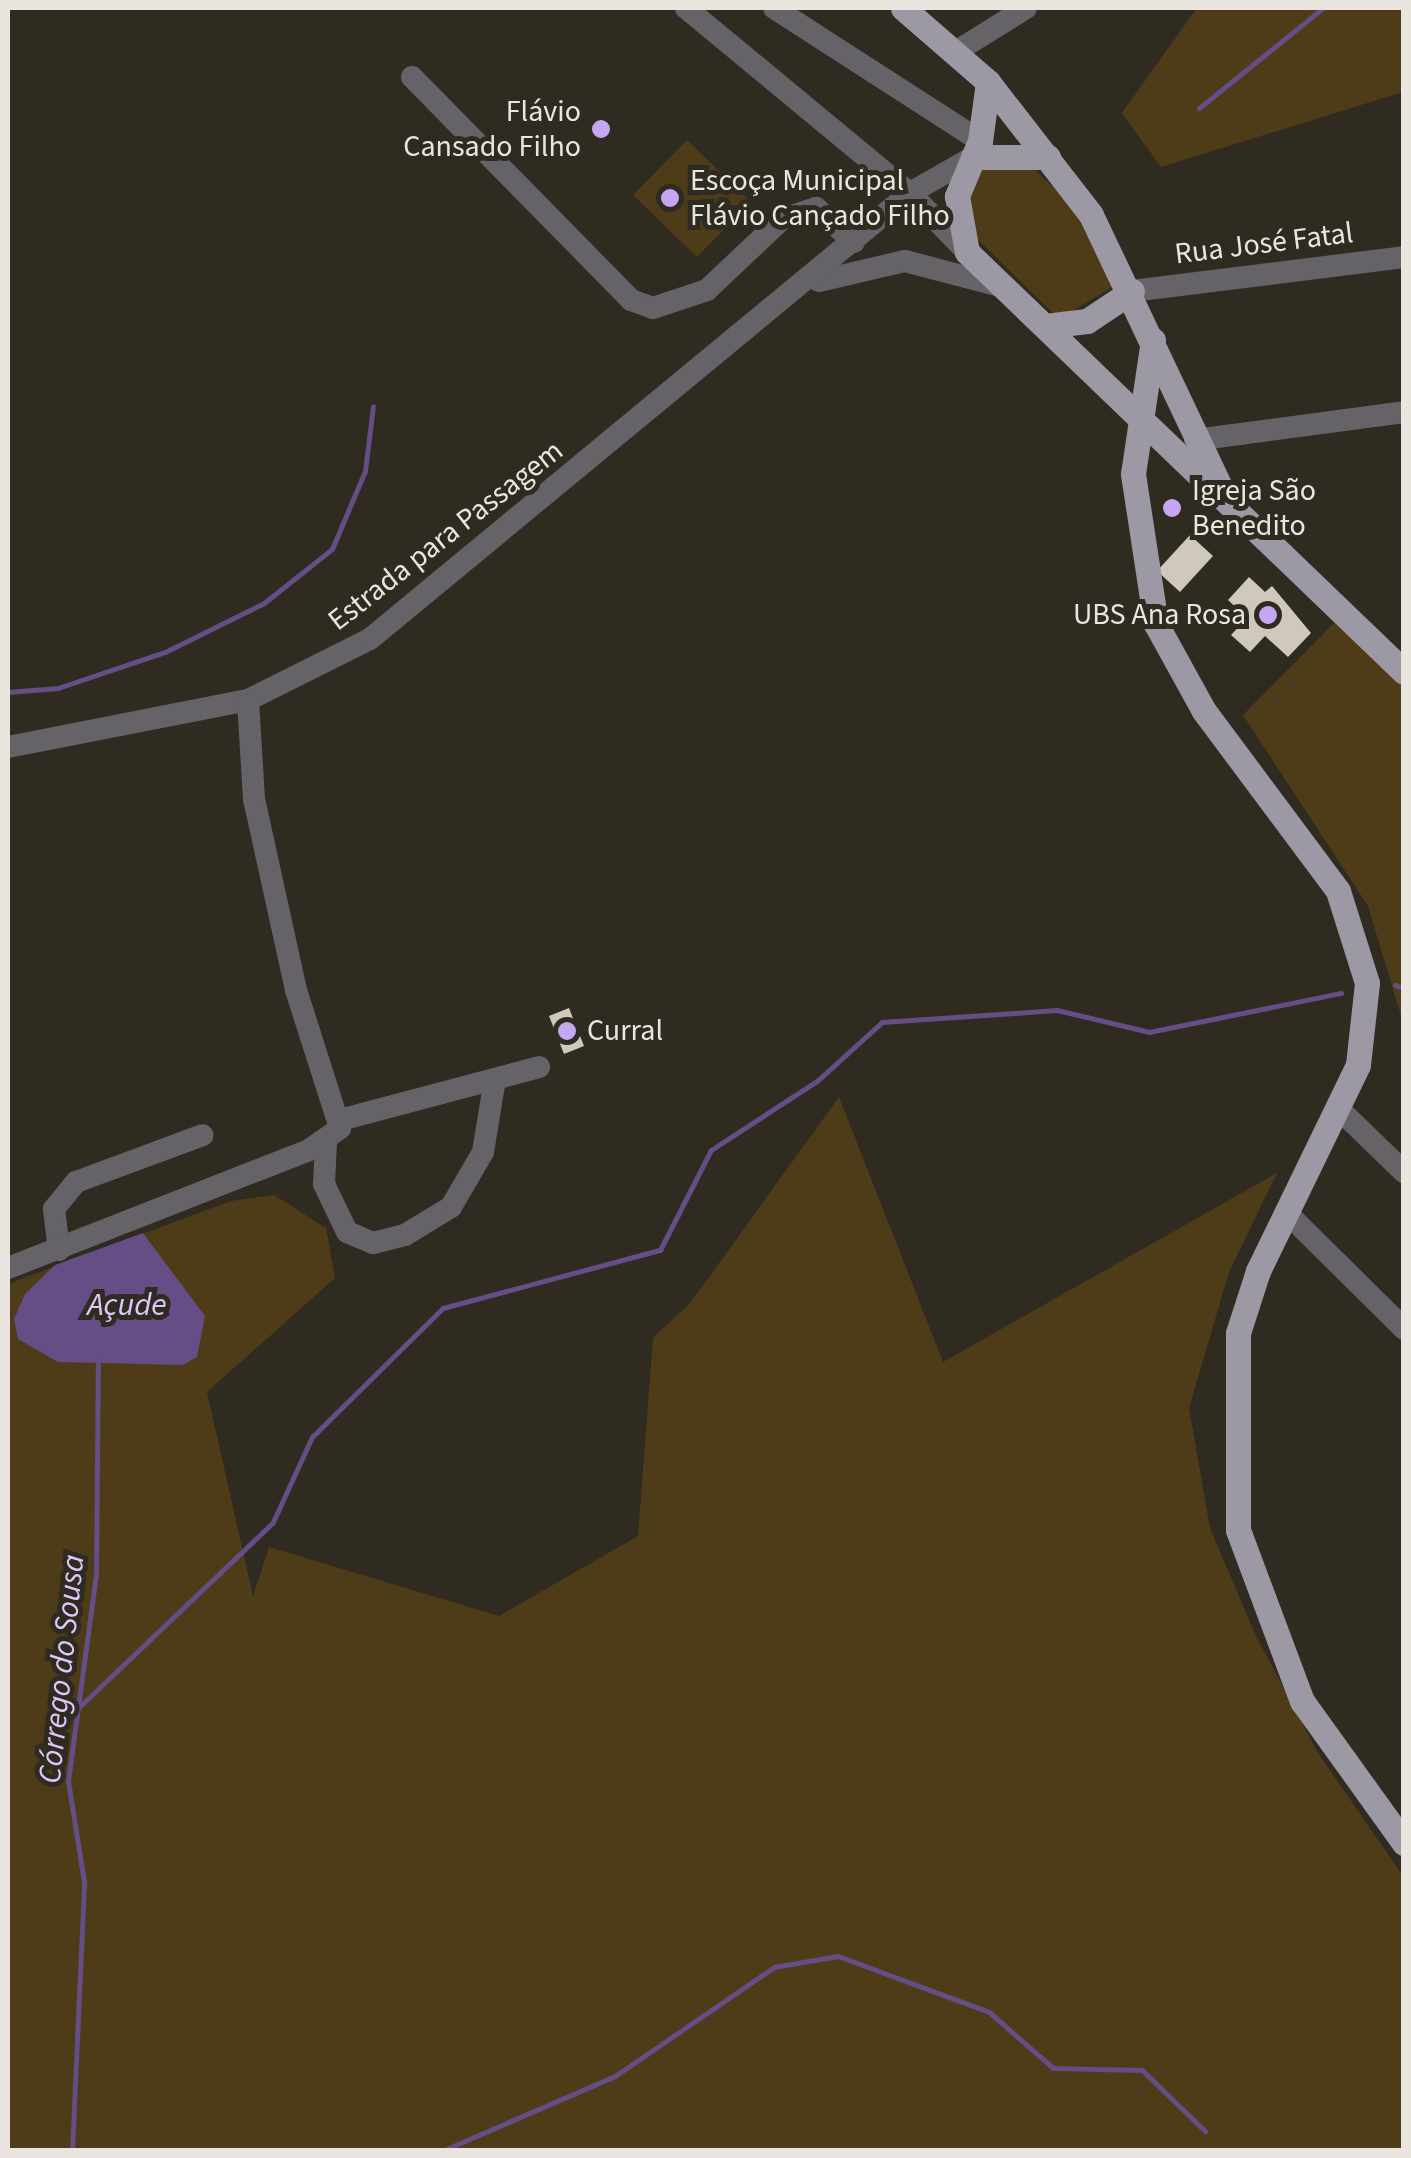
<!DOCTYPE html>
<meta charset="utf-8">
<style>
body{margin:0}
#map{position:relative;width:1411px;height:2158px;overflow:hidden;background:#302b21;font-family:"Source Sans 3",sans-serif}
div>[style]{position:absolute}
.green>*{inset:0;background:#4e3c18}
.water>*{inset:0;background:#654d85}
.stream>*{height:5px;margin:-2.5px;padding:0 2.5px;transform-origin:2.5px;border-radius:2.5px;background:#654d85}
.building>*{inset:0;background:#cfc8bc}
.minor>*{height:22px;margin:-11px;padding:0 11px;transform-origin:11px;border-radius:11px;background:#656368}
.major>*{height:25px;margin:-12.5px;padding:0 12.5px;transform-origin:12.5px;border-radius:12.5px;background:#9d99a4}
.dots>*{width:28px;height:28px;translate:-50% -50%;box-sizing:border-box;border:5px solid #302b21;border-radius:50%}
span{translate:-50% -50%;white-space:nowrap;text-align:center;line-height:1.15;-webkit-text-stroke:10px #302b21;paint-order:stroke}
.poi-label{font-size:30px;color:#eae6df}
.right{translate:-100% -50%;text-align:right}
.left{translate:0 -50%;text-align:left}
.street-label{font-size:30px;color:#eae6df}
.water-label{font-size:32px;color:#dcc9fc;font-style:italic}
.frame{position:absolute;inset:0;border:10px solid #eae6df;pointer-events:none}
</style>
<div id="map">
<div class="green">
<i style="clip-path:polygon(1197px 8px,1403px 8px,1403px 92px,1161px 167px,1122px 113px)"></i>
<i style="clip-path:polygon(687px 140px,751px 202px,697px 257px,633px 195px)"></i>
<i style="clip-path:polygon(1028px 164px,1071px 203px,1114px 286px,1059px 319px,970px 232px,972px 177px,984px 167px)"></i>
<i style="clip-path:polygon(1337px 620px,1403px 684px,1403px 1022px,1368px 906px,1243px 715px)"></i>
<i style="clip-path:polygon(839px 1097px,943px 1362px,1277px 1173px,1229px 1272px,1189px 1408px,1210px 1528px,1255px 1634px,1318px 1753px,1403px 1876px,1403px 2150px,8px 2150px,8px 1284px,231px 1201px,274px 1195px,326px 1228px,335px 1278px,207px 1392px,253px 1596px,269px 1547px,499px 1616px,638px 1536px,653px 1338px,691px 1302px)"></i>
</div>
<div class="water">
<i style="clip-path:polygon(143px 1233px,205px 1316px,197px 1357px,183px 1365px,58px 1362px,18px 1339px,14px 1319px,25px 1294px,55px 1265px)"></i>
</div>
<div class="stream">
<i style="left:1199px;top:108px;width:159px;rotate:-38.9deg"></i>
<i style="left:8px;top:692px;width:50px;rotate:-4.6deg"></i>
<i style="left:58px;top:688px;width:113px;rotate:-18.6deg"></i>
<i style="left:165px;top:652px;width:110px;rotate:-26.3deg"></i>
<i style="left:264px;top:603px;width:87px;rotate:-38.5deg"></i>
<i style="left:332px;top:549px;width:85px;rotate:-67.1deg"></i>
<i style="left:365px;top:471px;width:65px;rotate:-83deg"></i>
<i style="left:1395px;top:985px;width:9px;rotate:18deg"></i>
<i style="left:78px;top:1708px;width:269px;rotate:-43.6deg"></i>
<i style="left:273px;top:1522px;width:94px;rotate:-65.4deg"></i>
<i style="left:312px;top:1437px;width:184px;rotate:-44.6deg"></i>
<i style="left:443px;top:1308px;width:225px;rotate:-15deg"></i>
<i style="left:660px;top:1250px;width:112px;rotate:-63deg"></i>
<i style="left:711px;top:1150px;width:126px;rotate:-33.1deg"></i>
<i style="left:817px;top:1081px;width:88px;rotate:-42.2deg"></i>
<i style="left:882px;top:1022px;width:175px;rotate:-3.9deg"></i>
<i style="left:1057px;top:1010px;width:95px;rotate:13.4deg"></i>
<i style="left:1149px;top:1032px;width:196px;rotate:-11.5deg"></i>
<i style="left:72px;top:2150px;width:268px;rotate:-87.4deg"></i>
<i style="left:84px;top:1882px;width:102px;rotate:-99deg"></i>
<i style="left:68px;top:1781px;width:208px;rotate:-82.3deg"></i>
<i style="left:96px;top:1575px;width:215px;rotate:-89.5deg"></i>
<i style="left:444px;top:2150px;width:186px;rotate:-23.4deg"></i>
<i style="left:615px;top:2076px;width:193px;rotate:-34.4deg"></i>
<i style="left:774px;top:1967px;width:65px;rotate:-9.8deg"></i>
<i style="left:838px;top:1956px;width:161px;rotate:20.3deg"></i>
<i style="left:989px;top:2012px;width:85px;rotate:41.2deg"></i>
<i style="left:1053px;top:2068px;width:89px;rotate:1.3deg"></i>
<i style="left:1142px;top:2070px;width:88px;rotate:44.1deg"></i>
</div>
<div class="building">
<i style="clip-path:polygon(1190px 535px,1213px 556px,1180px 592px,1157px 571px)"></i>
<i style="clip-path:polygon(1249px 577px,1265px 592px,1272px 586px,1311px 633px,1288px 657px,1265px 636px,1250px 652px,1231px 635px,1247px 618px,1228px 600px)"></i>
<i style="clip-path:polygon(569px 1008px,584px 1046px,564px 1054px,549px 1016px)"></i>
</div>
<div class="minor">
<i style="left:686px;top:8px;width:291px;rotate:39.6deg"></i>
<i style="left:910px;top:193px;width:82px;rotate:46deg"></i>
<i style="left:774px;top:8px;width:245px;rotate:32.8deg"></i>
<i style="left:957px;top:51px;width:81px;rotate:-31.9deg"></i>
<i style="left:412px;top:77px;width:313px;rotate:45.5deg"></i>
<i style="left:631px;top:300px;width:23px;rotate:20deg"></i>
<i style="left:653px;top:308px;width:57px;rotate:-18.4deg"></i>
<i style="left:707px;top:290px;width:103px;rotate:-43.4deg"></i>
<i style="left:782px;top:219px;width:36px;rotate:-18deg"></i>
<i style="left:816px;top:208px;width:51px;rotate:41.8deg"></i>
<i style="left:819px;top:281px;width:88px;rotate:-13.1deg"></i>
<i style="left:905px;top:261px;width:98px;rotate:14.7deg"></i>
<i style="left:1132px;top:291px;width:274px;rotate:-7.1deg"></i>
<i style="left:1195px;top:440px;width:211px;rotate:-7.6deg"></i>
<i style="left:8px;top:747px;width:245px;rotate:-11.1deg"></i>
<i style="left:248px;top:700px;width:136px;rotate:-26.6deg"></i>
<i style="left:370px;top:639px;width:700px;rotate:-39.55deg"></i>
<i style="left:910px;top:193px;width:73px;rotate:-29.7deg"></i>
<i style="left:1341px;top:1111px;width:88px;rotate:44.1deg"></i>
<i style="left:340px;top:1120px;width:206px;rotate:-14.9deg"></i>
<i style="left:326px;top:1142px;width:42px;rotate:92.7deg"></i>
<i style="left:324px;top:1184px;width:53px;rotate:64.4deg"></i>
<i style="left:347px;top:1232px;width:28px;rotate:23deg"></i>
<i style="left:373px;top:1243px;width:33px;rotate:-14deg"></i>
<i style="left:405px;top:1235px;width:54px;rotate:-31.3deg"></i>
<i style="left:451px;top:1207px;width:64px;rotate:-59.8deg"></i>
<i style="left:483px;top:1152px;width:74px;rotate:-80.7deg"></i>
<i style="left:1289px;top:1215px;width:162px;rotate:44.7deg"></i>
<i style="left:59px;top:1250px;width:41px;rotate:-97deg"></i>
<i style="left:54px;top:1209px;width:35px;rotate:-51deg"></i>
<i style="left:76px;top:1182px;width:135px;rotate:-20.3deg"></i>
<i style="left:8px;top:1268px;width:323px;rotate:-21.4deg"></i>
<i style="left:309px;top:1150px;width:38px;rotate:-35deg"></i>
<i style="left:340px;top:1128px;width:145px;rotate:-107.7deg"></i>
<i style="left:296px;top:990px;width:196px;rotate:-102.4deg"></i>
<i style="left:254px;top:799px;width:99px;rotate:-93.5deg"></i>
</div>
<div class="major">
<i style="left:903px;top:8px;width:113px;rotate:41deg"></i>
<i style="left:988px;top:82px;width:168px;rotate:52.2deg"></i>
<i style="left:1091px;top:215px;width:303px;rotate:64.6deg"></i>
<i style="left:988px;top:82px;width:60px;rotate:97.7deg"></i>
<i style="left:980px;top:141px;width:60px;rotate:112.7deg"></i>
<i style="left:957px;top:196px;width:57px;rotate:79.9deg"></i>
<i style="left:967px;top:252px;width:606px;rotate:43.86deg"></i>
<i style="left:973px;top:157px;width:75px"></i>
<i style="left:1045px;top:326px;width:42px;rotate:-6.8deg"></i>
<i style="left:1087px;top:321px;width:54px;rotate:-33.7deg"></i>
<i style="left:1153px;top:340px;width:135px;rotate:98.5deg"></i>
<i style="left:1133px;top:474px;width:152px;rotate:81.3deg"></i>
<i style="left:1156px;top:624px;width:99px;rotate:61.1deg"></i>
<i style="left:1204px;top:711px;width:224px;rotate:53.3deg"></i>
<i style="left:1338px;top:891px;width:96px;rotate:72.5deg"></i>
<i style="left:1367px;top:983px;width:82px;rotate:96.3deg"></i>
<i style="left:1358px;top:1065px;width:229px;rotate:115.9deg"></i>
<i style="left:1258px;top:1271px;width:65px;rotate:107.9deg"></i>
<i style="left:1238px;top:1333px;width:197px;rotate:90deg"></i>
<i style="left:1238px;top:1530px;width:183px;rotate:69.5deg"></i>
<i style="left:1302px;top:1701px;width:175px;rotate:54.3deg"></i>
</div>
<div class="dots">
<i style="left:601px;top:129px;background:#c5a7f1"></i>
<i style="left:670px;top:198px;background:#c5a7f1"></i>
<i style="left:1172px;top:508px;background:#c5a7f1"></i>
<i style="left:1268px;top:615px;background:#c5a7f1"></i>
<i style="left:567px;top:1031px;background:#c5a7f1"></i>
</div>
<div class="poi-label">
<span class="right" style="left:581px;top:129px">Flávio<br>Cansado Filho</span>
<span class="left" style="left:690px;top:198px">Escoça Municipal<br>Flávio Cançado Filho</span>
<span class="left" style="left:1192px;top:508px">Igreja São<br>Benedito</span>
<span class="right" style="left:1246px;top:615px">UBS Ana Rosa</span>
<span class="left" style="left:587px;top:1031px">Curral</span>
</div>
<div class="street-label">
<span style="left:1264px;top:244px;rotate:-7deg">Rua José Fatal</span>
<span style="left:446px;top:536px;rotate:-38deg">Estrada para Passagem</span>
</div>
<div class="water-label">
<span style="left:127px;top:1305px">Açude</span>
<span style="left:62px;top:1669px;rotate:-84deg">Córrego do Sousa</span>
</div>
<div class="frame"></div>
</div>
